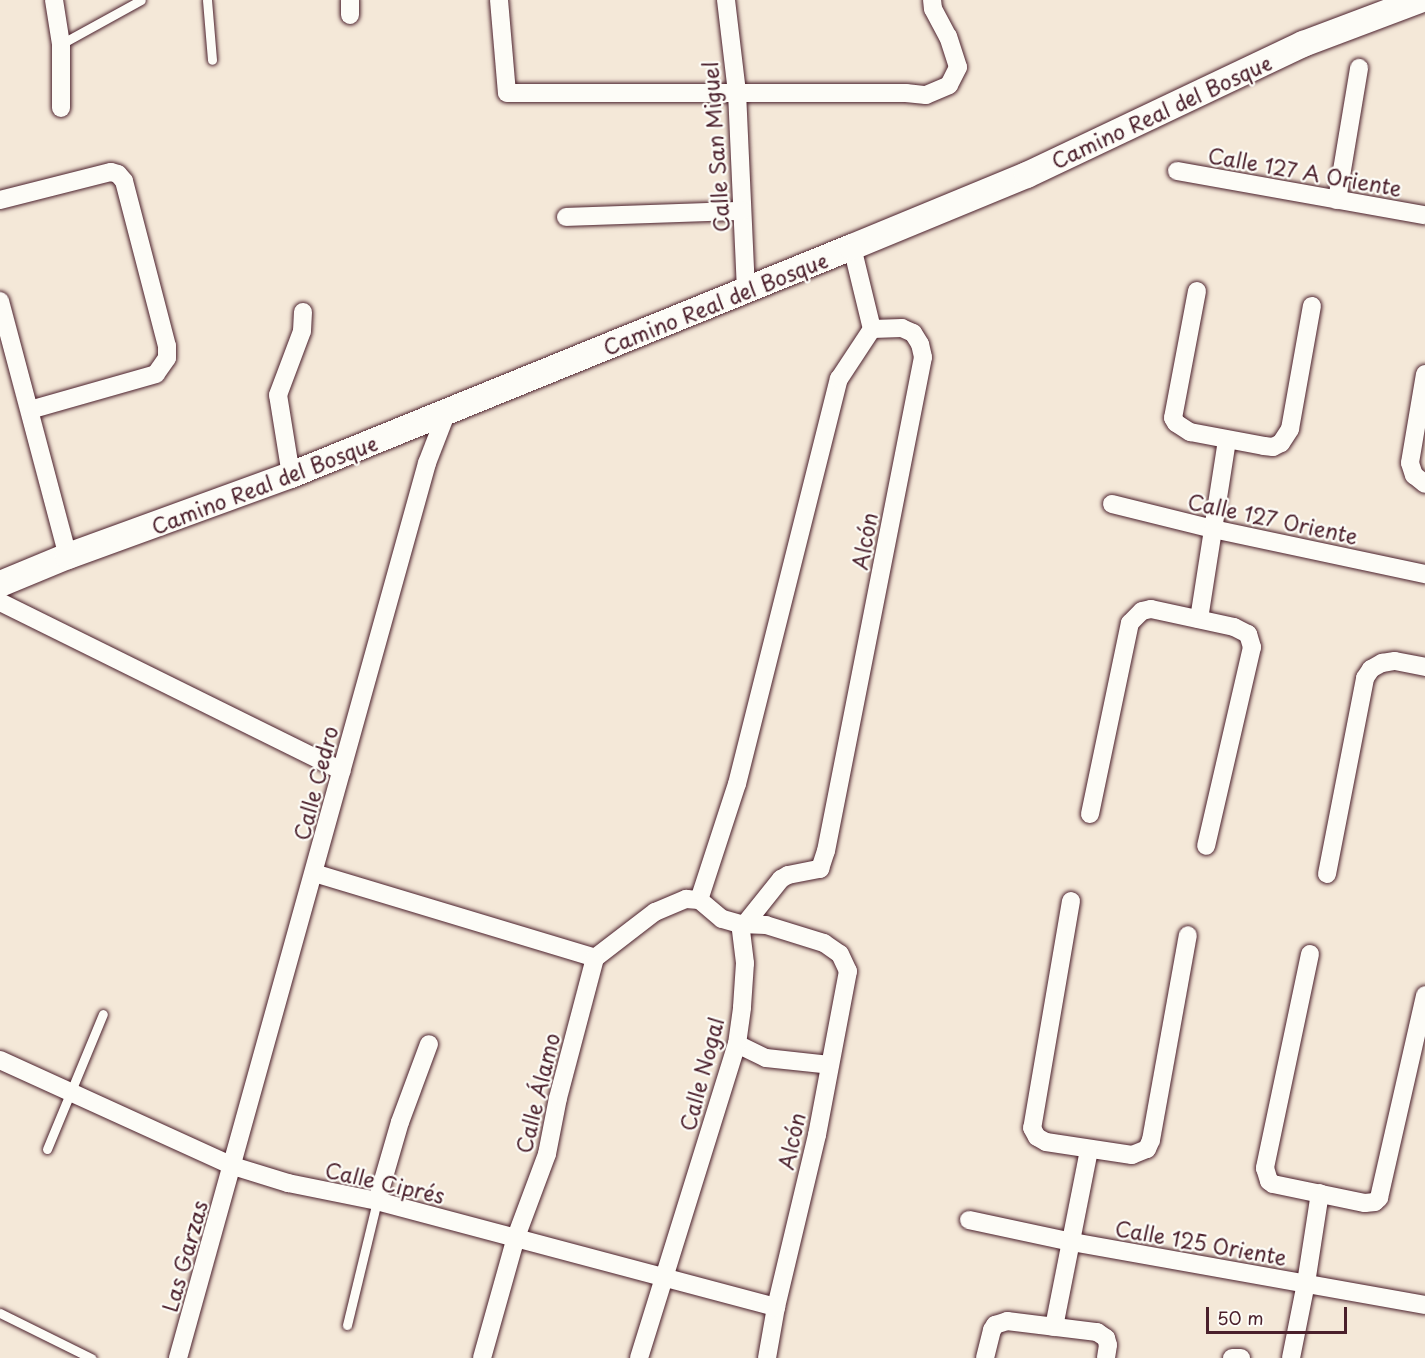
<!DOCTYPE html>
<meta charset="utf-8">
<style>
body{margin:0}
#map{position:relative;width:1425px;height:1358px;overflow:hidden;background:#f4e8d8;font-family:"Playpen Sans",sans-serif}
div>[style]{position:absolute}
.roads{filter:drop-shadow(0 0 2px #4a1f2b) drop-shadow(0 0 2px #4a1f2b)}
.lane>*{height:9px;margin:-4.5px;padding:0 4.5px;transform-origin:4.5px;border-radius:4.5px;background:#fdfcf7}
.street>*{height:18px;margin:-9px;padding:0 9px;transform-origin:9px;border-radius:9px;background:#fdfcf7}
.secondary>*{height:26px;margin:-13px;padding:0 13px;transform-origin:13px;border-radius:13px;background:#fdfcf7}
span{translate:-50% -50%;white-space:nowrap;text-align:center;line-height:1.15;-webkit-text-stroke:4.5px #fdfcf7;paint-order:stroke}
.street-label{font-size:21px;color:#4a1f2b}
.scale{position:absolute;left:1206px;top:1307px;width:141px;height:27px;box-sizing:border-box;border:3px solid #4a1f2b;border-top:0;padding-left:8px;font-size:18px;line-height:21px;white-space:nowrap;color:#4a1f2b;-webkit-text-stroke:4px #fdfcf7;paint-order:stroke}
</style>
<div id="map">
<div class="roads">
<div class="lane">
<i style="left:207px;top:0;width:60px;rotate:85.2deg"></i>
<i style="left:61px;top:44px;width:91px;rotate:-28.8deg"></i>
<i style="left:47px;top:1149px;width:146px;rotate:-67.5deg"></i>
<i style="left:0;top:1313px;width:102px;rotate:26.3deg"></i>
<i style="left:347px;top:1325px;width:128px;rotate:-76.4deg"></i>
</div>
<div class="street">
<i style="left:54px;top:0;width:45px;rotate:81deg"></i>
<i style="left:61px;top:44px;width:64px;rotate:90deg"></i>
<i style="left:350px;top:0;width:15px;rotate:90deg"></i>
<i style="left:499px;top:0;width:93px;rotate:85.1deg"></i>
<i style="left:507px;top:93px;width:399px"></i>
<i style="left:906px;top:93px;width:20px;rotate:6deg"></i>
<i style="left:926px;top:95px;width:25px;rotate:-23deg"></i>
<i style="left:949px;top:85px;width:20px;rotate:-63deg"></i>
<i style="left:958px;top:67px;width:32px;rotate:-108deg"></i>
<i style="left:948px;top:37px;width:32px;rotate:-118deg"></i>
<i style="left:933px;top:9px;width:9px;rotate:-96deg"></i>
<i style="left:726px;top:0;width:93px;rotate:83.2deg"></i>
<i style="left:737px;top:92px;width:198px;rotate:87.4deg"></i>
<i style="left:1177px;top:171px;width:252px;rotate:10.1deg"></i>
<i style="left:0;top:200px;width:114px;rotate:-14.2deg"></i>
<i style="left:111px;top:172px;width:7px;rotate:16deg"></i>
<i style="left:118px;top:174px;width:9px;rotate:49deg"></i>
<i style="left:124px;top:181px;width:171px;rotate:75.4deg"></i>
<i style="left:167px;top:346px;width:12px;rotate:90deg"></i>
<i style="left:167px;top:358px;width:19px;rotate:125deg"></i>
<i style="left:156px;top:374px;width:131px;rotate:164.1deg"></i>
<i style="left:1337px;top:200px;width:134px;rotate:-80.5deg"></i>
<i style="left:566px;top:217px;width:176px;rotate:-2deg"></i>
<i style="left:1197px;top:291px;width:129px;rotate:100.7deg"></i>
<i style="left:1173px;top:418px;width:6px;rotate:59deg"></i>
<i style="left:1176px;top:423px;width:17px;rotate:33deg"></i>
<i style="left:1190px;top:432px;width:75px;rotate:10.7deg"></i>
<i style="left:1264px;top:446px;width:9px;rotate:6deg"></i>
<i style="left:1273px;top:447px;width:9px;rotate:-27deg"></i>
<i style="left:1281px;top:443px;width:17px;rotate:-57deg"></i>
<i style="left:1290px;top:429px;width:125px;rotate:-79.9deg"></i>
<i style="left:0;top:301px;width:264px;rotate:75.1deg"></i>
<i style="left:1425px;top:374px;width:90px;rotate:99.6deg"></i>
<i style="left:1410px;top:463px;width:13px;rotate:72deg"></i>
<i style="left:1414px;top:475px;width:14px;rotate:39deg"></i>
<i style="left:291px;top:475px;width:81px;rotate:-99.2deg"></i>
<i style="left:278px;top:395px;width:68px;rotate:-69.4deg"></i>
<i style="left:302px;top:331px;width:19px;rotate:-87deg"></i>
<i style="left:1112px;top:504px;width:104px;rotate:13.9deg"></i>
<i style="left:1213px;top:529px;width:217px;rotate:12deg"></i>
<i style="left:0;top:602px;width:381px;rotate:26.3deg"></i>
<i style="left:1199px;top:619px;width:181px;rotate:-81.1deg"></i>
<i style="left:1090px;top:814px;width:195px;rotate:-78.2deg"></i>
<i style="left:1130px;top:623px;width:17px;rotate:-45deg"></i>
<i style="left:1142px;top:611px;width:9px;rotate:-13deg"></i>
<i style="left:1151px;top:609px;width:85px;rotate:12.2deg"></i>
<i style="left:1234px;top:627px;width:16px;rotate:27deg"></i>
<i style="left:1248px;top:634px;width:14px;rotate:73deg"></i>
<i style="left:1252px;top:647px;width:204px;rotate:103deg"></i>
<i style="left:314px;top:873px;width:294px;rotate:16.8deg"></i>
<i style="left:1327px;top:874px;width:200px;rotate:-79deg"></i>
<i style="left:1365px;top:678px;width:11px;rotate:-56deg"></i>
<i style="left:1371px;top:669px;width:13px;rotate:-29deg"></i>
<i style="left:1382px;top:663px;width:13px;rotate:-9deg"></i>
<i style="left:1395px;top:661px;width:31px;rotate:11deg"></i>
<i style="left:699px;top:900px;width:122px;rotate:-71.9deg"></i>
<i style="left:737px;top:784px;width:418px;rotate:-75.9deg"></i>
<i style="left:839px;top:379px;width:60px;rotate:-56.6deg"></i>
<i style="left:1071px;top:901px;width:230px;rotate:99.7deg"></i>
<i style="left:1032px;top:1128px;width:10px;rotate:61deg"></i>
<i style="left:1037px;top:1137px;width:10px;rotate:29deg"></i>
<i style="left:1046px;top:1142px;width:87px;rotate:8.6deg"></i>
<i style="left:1132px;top:1155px;width:16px;rotate:-22deg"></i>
<i style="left:1147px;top:1149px;width:10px;rotate:-66deg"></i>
<i style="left:1151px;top:1140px;width:208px;rotate:-79.8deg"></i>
<i style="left:740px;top:924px;width:26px;rotate:2deg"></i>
<i style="left:766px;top:925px;width:61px;rotate:17.2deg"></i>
<i style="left:824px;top:943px;width:19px;rotate:35deg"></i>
<i style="left:840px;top:954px;width:19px;rotate:65deg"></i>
<i style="left:848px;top:971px;width:167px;rotate:100.7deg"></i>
<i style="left:817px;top:1135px;width:177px;rotate:103.4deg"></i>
<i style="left:776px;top:1307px;width:52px;rotate:100deg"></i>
<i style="left:745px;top:924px;width:58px;rotate:-51.3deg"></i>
<i style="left:781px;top:879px;width:8px;rotate:-30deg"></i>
<i style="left:788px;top:875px;width:33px;rotate:-11deg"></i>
<i style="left:820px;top:869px;width:19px;rotate:-72deg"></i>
<i style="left:826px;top:851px;width:503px;rotate:-78.89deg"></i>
<i style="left:923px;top:357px;width:13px;rotate:-103deg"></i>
<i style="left:920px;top:344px;width:13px;rotate:-122deg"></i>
<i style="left:913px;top:333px;width:12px;rotate:-156deg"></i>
<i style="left:902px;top:328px;width:30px;rotate:178deg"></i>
<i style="left:872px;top:329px;width:84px;rotate:-103.7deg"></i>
<i style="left:1310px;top:954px;width:219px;rotate:101.9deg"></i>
<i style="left:1265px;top:1168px;width:14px;rotate:73deg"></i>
<i style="left:1269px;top:1181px;width:5px;rotate:37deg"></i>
<i style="left:1273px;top:1184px;width:94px;rotate:11.7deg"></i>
<i style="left:1365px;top:1203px;width:10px;rotate:-6deg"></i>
<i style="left:1375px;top:1202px;width:6px;rotate:-45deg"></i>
<i style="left:1379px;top:1198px;width:208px;rotate:-77.2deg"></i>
<i style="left:595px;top:958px;width:76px;rotate:-37.5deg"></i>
<i style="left:655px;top:912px;width:34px;rotate:-23deg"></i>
<i style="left:686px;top:899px;width:13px;rotate:4deg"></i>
<i style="left:737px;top:1044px;width:32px;rotate:26deg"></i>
<i style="left:766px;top:1058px;width:64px;rotate:6.2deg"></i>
<i style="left:0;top:1060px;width:256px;rotate:24.5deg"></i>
<i style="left:233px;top:1166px;width:58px;rotate:17.2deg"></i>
<i style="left:288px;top:1183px;width:91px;rotate:11.4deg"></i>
<i style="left:377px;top:1201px;width:413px;rotate:14.9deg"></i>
<i style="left:377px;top:1201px;width:82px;rotate:-73.8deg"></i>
<i style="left:400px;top:1122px;width:83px;rotate:-69.6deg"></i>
<i style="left:969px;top:1220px;width:105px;rotate:12.1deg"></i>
<i style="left:1072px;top:1242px;width:359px;rotate:10.1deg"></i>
<i style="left:1054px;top:1327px;width:180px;rotate:-78.8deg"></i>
<i style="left:178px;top:1358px;width:929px;rotate:-74.45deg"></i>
<i style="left:427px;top:463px;width:53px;rotate:-68.8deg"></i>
<i style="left:482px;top:1358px;width:126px;rotate:-74.3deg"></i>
<i style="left:516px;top:1237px;width:89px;rotate:-69.5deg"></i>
<i style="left:547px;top:1154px;width:57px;rotate:-78.9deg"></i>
<i style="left:558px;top:1098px;width:145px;rotate:-75.2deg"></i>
<i style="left:639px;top:1358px;width:329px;rotate:-72.7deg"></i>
<i style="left:737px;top:1044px;width:37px;rotate:-82deg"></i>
<i style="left:742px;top:1007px;width:44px;rotate:-86.1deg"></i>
<i style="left:745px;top:963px;width:39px;rotate:-97deg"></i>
<i style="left:740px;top:924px;width:19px;rotate:-164deg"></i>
<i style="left:722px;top:919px;width:30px;rotate:-140deg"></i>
<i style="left:985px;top:1358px;width:29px;rotate:-76deg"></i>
<i style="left:992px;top:1330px;width:6px;rotate:-59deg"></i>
<i style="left:995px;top:1325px;width:13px;rotate:-18deg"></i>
<i style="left:1007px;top:1321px;width:91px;rotate:7deg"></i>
<i style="left:1097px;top:1332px;width:11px;rotate:34deg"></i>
<i style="left:1106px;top:1338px;width:7px;rotate:74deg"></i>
<i style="left:1108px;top:1345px;width:13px;rotate:99deg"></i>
<i style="left:1232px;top:1358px;width:9px"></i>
<i style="left:1291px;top:1358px;width:76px;rotate:-78.7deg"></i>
<i style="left:1306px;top:1283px;width:91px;rotate:-81.2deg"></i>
</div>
<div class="secondary">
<i style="left:0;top:584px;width:74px;rotate:-22.4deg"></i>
<i style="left:68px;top:556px;width:237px;rotate:-20deg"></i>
<i style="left:291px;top:475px;width:606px;rotate:-22.12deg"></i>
<i style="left:852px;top:247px;width:189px;rotate:-22.4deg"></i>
<i style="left:1027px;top:175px;width:306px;rotate:-25.4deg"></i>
<i style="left:1303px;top:44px;width:125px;rotate:-20.6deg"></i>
</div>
</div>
<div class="street-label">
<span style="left:1161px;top:111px;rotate:-25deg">Camino Real del Bosque</span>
<span style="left:715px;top:147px;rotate:-94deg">Calle San Miguel</span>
<span style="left:1305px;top:171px;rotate:10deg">Calle 127 A Oriente</span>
<span style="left:715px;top:303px;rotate:-22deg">Camino Real del Bosque</span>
<span style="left:264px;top:484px;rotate:-21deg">Camino Real del Bosque</span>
<span style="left:1273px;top:518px;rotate:12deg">Calle 127 Oriente</span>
<span style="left:864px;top:541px;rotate:-79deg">Alcón</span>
<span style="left:315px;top:783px;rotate:-75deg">Calle Cedro</span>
<span style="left:701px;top:1074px;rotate:-75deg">Calle Nogal</span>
<span style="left:537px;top:1093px;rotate:-76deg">Calle Álamo</span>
<span style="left:791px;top:1141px;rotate:-77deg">Alcón</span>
<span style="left:385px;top:1182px;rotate:13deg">Calle Ciprés</span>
<span style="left:1201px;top:1242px;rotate:10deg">Calle 125 Oriente</span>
<span style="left:184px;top:1256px;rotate:-74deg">Las Garzas</span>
</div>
<div class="scale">50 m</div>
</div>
